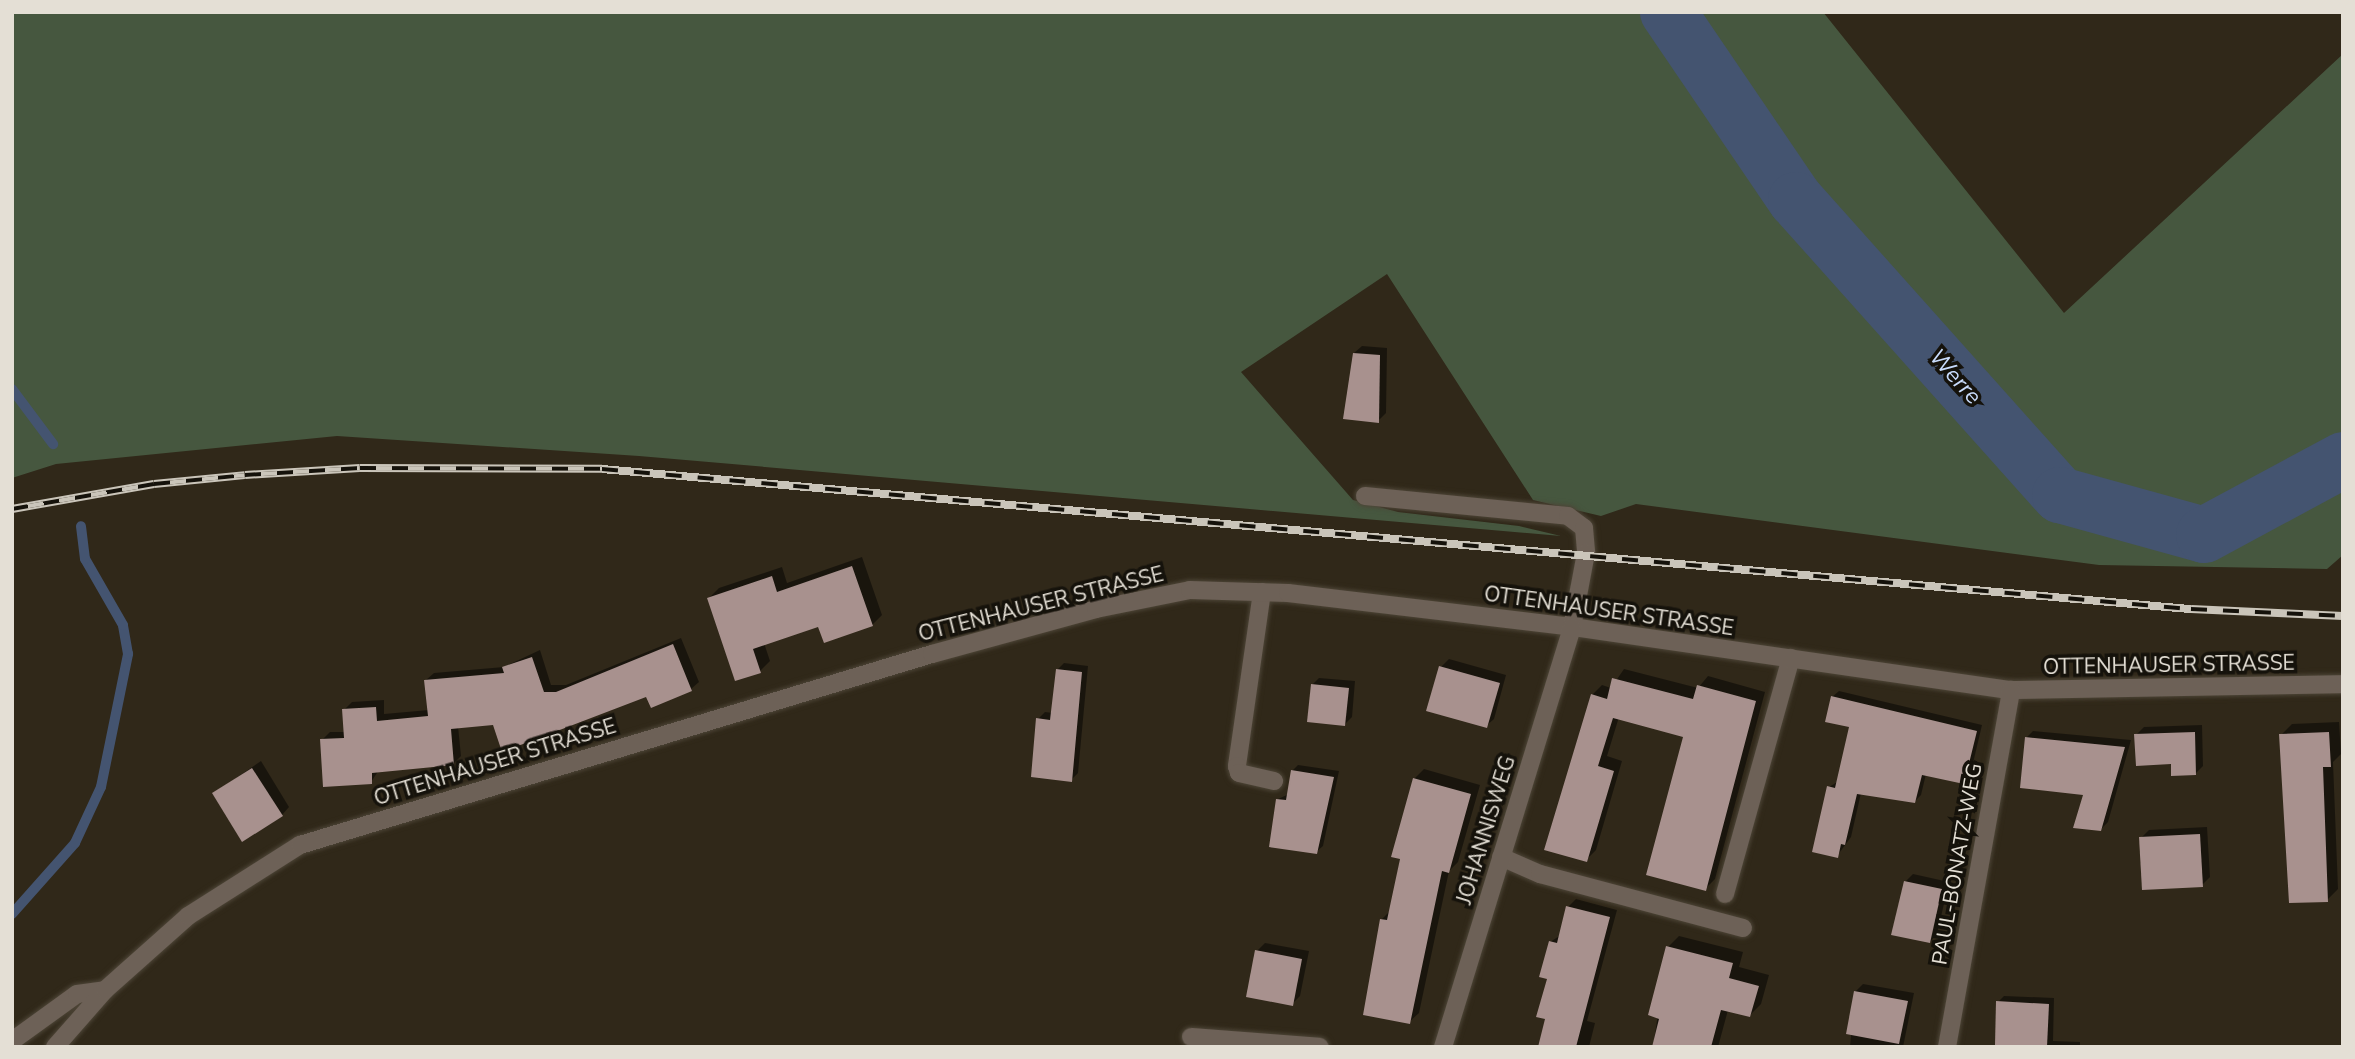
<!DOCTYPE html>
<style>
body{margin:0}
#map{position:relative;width:2355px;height:1059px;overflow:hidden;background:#302819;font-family:"Nunito Sans",sans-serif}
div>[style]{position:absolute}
.green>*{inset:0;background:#46573f}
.shadow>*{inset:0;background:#0007}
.stream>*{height:10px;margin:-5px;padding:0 5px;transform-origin:5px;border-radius:5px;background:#445470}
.river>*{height:56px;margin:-28px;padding:0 28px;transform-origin:28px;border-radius:28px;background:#445470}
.building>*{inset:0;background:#a8918e}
.roads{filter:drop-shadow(0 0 2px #4d4537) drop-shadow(0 0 2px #4d4537)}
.lane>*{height:18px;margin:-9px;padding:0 9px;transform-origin:9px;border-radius:9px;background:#6d6157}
.street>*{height:18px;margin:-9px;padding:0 9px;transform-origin:9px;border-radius:9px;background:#6d6157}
.rail>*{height:8px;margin-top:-4px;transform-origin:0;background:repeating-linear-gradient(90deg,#15120b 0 16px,#cac5ba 0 32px);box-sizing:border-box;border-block:2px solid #cac5ba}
span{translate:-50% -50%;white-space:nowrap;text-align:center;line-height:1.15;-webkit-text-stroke:7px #15120b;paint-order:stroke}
.street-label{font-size:21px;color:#e4dfd5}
.water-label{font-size:23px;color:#c9dcfc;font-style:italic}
.frame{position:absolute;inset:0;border:14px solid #e4dfd5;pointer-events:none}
</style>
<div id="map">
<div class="green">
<i style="clip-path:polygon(12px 12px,1823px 12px,2064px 313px,2343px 54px,2343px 555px,2327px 569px,2099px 565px,1636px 504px,1601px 516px,1533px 500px,1387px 274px,1241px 372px,1353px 500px,1398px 512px,1519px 526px,1561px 536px,639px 456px,337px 436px,56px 464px,12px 478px)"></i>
</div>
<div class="shadow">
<i style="clip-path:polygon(1362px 346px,1387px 348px,1386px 413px,1378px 421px,1354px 353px)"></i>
<i style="clip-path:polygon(862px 557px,882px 615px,872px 625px,819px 625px,764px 643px,770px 661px,760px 671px,709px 598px,719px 588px,782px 567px,787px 583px)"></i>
<i style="clip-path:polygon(681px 638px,699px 682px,691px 689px,458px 726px,461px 756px,453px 764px,379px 770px,371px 782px,322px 740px,330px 732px,345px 732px,344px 710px,352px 702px,384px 700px,384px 714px,429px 710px,426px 680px,434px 673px,504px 667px,540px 650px,551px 685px,566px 685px)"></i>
<i style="clip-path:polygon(1449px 659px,1506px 675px,1494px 719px,1486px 726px,1441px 667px)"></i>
<i style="clip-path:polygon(1064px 663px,1088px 666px,1078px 773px,1071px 780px,1038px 719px,1045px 712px,1053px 713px,1057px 670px)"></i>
<i style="clip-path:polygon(1624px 669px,1698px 688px,1708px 676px,1765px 692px,1715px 879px,1705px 889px,1685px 735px,1619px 717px,1607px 756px,1622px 761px,1596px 850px,1586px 860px,1592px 695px,1602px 685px,1611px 688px)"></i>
<i style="clip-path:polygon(1319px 678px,1355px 681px,1352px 717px,1345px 724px,1312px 685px)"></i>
<i style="clip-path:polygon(1839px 691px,1982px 725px,1970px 776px,1964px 782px,1926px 774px,1921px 795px,1915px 801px,1861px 793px,1851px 837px,1837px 856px,1829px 787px,1839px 781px,1851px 726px,1832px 697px)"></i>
<i style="clip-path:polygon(2339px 722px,2341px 754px,2333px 762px,2338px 889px,2327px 900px,2281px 735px,2292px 724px)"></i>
<i style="clip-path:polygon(2202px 725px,2203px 766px,2196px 773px,2136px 735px,2144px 727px)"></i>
<i style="clip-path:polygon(2033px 731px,2131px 740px,2108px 822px,2101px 829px,2085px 793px,2026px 738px)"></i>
<i style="clip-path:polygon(261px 761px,289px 807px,282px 815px,214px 793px)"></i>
<i style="clip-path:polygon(1298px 765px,1339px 771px,1323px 846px,1316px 852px,1278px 799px,1289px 794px,1292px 771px)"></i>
<i style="clip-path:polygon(1424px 769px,1480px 785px,1458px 862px,1449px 871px,1419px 1013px,1409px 1022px,1381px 920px,1391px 910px,1414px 779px)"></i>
<i style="clip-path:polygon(2207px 827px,2210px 877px,2202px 885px,2141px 838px,2149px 830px)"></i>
<i style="clip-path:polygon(1913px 874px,1949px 882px,1937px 934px,1930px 942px,1905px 882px)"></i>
<i style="clip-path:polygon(1576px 899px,1617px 910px,1587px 1021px,1595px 1023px,1589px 1047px,1540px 1047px,1547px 1018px,1550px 942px,1561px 935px,1568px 907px)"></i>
<i style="clip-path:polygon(1679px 936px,1743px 952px,1739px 967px,1769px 975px,1761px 1004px,1750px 1015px,1728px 1010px,1718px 1047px,1653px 1047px,1668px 947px)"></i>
<i style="clip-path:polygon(1265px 943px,1309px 951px,1300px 996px,1292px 1004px,1257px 951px)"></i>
<i style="clip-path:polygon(1863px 984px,1914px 993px,1903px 1047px,1850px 1047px,1855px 992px)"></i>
<i style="clip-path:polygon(2004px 996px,2054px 998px,2053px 1041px,2080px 1042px,2080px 1047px,2025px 1047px,1998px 1002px)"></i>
</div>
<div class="stream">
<i style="left:12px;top:389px;width:69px;rotate:53.3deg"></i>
<i style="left:12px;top:914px;width:95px;rotate:-48.4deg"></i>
<i style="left:75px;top:843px;width:62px;rotate:-65.1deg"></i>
<i style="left:101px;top:787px;width:136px;rotate:-78.5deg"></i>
<i style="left:128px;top:654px;width:29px;rotate:-100deg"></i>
<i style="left:123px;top:625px;width:76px;rotate:-119.9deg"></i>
<i style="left:85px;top:559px;width:33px;rotate:-97deg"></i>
</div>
<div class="river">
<i style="left:1668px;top:12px;width:227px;rotate:55.8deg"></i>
<i style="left:1796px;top:200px;width:396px;rotate:48.2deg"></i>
<i style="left:2060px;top:495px;width:149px;rotate:15.5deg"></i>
<i style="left:2204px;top:535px;width:158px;rotate:-28.3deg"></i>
</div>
<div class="building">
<i style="clip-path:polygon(1353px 353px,1380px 355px,1379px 423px,1343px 419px)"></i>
<i style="clip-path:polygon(852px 566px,873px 626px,824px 643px,818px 627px,753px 649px,761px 673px,735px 681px,707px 598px,772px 576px,777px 592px)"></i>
<i style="clip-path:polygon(673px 644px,692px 691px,651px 708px,646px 697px,502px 752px,493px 725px,451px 729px,454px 765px,372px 773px,372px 784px,323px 787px,320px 739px,344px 738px,342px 709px,376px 707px,377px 721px,428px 716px,424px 680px,504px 673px,502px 667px,532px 657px,544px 692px,556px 692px)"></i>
<i style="clip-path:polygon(1439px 666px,1500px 683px,1487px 728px,1426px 711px)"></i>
<i style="clip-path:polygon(1056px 669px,1082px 672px,1072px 782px,1031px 777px,1036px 718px,1050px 720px)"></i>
<i style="clip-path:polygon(1612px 678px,1693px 699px,1697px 685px,1756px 701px,1706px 891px,1646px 875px,1683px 737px,1613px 718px,1598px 766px,1614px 771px,1587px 862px,1544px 850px,1591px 694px,1607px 699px)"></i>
<i style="clip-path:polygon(1311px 684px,1349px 688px,1345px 726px,1307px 722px)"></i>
<i style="clip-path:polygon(1831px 696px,1977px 731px,1964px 784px,1922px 775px,1915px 803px,1857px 794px,1845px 845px,1841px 844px,1838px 858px,1812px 852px,1827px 786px,1835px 788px,1849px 727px,1825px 722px)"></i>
<i style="clip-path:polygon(2195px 732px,2196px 775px,2171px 776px,2171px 764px,2136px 766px,2134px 734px)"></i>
<i style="clip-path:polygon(2329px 732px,2331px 767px,2323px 767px,2328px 902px,2289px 903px,2279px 734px)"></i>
<i style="clip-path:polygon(2025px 737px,2125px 747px,2101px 831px,2073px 828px,2083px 795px,2020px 788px)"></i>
<i style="clip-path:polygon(252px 768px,283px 816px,242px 842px,212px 793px)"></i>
<i style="clip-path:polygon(1291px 770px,1334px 777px,1317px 854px,1269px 847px,1276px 799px,1286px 800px)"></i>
<i style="clip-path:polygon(1413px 778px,1471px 794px,1449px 873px,1442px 871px,1410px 1024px,1363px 1015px,1380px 919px,1387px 920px,1400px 859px,1391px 857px)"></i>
<i style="clip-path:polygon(2200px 834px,2203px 887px,2142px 890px,2139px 837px)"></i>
<i style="clip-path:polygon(1904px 881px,1942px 889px,1930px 943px,1891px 935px)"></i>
<i style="clip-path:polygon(1566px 906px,1610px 917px,1576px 1047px,1538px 1047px,1545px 1019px,1536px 1017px,1547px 979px,1539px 977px,1549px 941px,1557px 943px)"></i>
<i style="clip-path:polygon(1666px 946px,1733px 963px,1729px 978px,1759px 986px,1750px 1017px,1721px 1010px,1711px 1047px,1652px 1047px,1659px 1019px,1648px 1015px)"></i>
<i style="clip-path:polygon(1255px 950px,1302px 959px,1293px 1006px,1246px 997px)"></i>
<i style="clip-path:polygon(1854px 991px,1908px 1001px,1899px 1044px,1846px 1034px)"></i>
<i style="clip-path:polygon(1996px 1001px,2049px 1004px,2047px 1047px,1995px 1045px)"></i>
</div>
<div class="roads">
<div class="lane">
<i style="left:1365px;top:496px;width:204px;rotate:5.6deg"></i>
<i style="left:1568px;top:516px;width:20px;rotate:37deg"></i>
<i style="left:1584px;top:528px;width:25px;rotate:85deg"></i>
<i style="left:1586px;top:553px;width:75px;rotate:100.7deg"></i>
<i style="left:1262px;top:592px;width:176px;rotate:98.2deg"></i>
<i style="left:1237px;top:766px;width:7px;rotate:74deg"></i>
<i style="left:1239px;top:773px;width:36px;rotate:13deg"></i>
<i style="left:1501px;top:857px;width:43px;rotate:23.6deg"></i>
<i style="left:1540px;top:874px;width:210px;rotate:14.9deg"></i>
<i style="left:1725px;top:894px;width:245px;rotate:-74.4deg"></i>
<i style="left:12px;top:1041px;width:80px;rotate:-35.9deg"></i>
<i style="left:77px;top:994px;width:28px;rotate:-8deg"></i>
</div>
<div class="street">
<i style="left:1191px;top:1037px;width:129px;rotate:4.4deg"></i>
<i style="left:55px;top:1047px;width:76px;rotate:-48.7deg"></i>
<i style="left:105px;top:990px;width:111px;rotate:-41.7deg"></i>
<i style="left:188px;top:916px;width:133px;rotate:-32.4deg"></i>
<i style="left:300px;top:845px;width:660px;rotate:-16.82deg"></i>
<i style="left:932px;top:654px;width:170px;rotate:-15.3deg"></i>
<i style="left:1096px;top:609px;width:96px;rotate:-11.4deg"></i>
<i style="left:1190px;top:590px;width:98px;rotate:1.8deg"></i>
<i style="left:1288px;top:593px;width:286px;rotate:6.8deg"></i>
<i style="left:1572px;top:627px;width:443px;rotate:8.2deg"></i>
<i style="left:2011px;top:690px;width:332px;rotate:-1deg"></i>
<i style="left:1443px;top:1047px;width:439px;rotate:-72.9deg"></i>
<i style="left:1947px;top:1047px;width:363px;rotate:-79.8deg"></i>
</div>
</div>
<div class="rail">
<i style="left:12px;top:509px;width:144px;rotate:-10deg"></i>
<i style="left:154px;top:484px;width:91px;rotate:-5.6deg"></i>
<i style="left:245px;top:475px;width:115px;rotate:-3.5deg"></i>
<i style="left:360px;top:468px;width:242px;rotate:0.2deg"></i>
<i style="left:602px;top:469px;width:1595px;rotate:5.04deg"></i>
<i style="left:2191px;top:609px;width:152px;rotate:2.6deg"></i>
</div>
<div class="street-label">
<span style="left:1041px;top:604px;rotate:-14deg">OTTENHAUSER STRASSE</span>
<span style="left:1609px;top:611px;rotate:8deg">OTTENHAUSER STRASSE</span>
<span style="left:2169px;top:665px;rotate:-1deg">OTTENHAUSER STRASSE</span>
<span style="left:495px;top:762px;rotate:-17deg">OTTENHAUSER STRASSE</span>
<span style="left:1486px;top:830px;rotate:-73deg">JOHANNISWEG</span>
<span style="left:1957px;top:864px;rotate:-80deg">PAUL-BONATZ-WEG</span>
</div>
<div class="water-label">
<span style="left:1955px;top:377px;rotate:48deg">Werre</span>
</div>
<div class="frame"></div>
</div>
